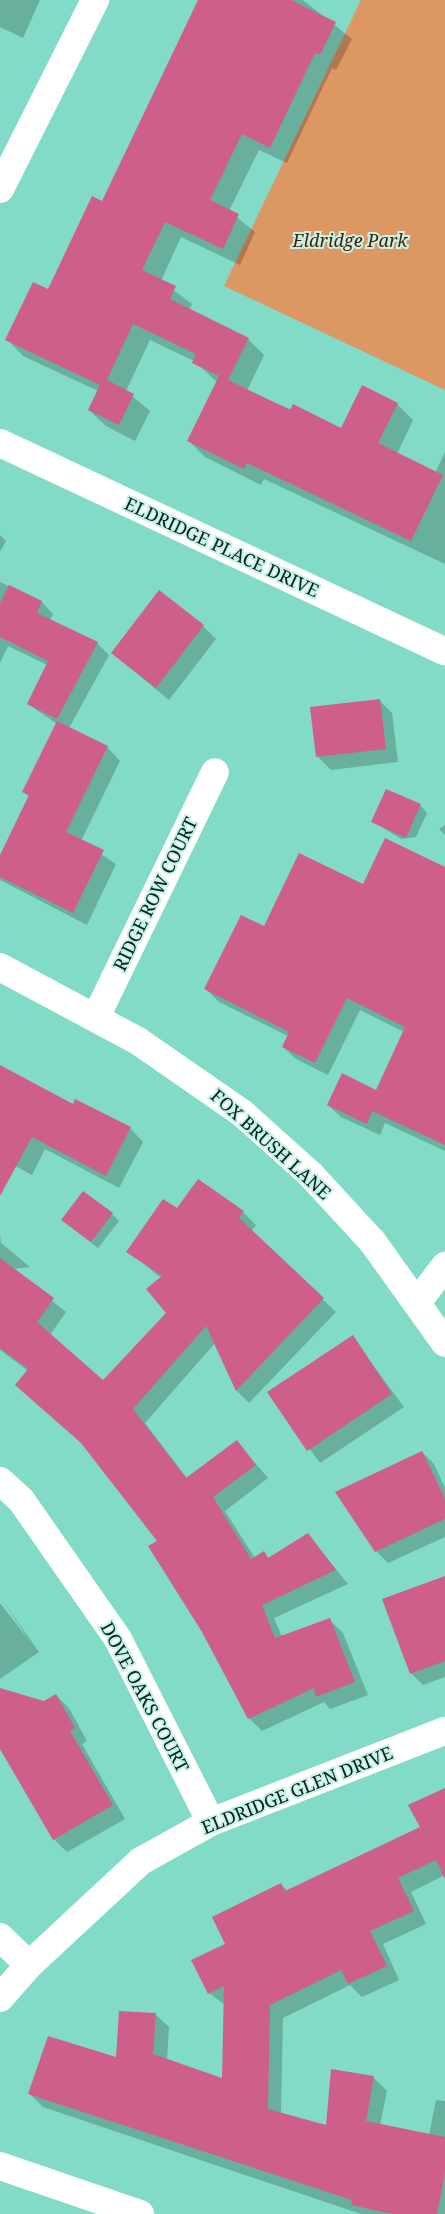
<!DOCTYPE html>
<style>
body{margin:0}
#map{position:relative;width:445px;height:2214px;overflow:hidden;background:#82dbc6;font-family:"Noto Serif",serif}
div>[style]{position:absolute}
.green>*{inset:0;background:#dd9762}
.shadow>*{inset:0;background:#0003}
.building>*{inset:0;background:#ce5f8b}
.street>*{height:28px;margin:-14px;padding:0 14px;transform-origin:14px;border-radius:14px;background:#fff}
span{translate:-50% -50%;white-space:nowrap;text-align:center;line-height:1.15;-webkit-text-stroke:4px #c8f2e7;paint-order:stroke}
.park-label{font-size:18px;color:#431f00;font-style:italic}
.street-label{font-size:18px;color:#00241d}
</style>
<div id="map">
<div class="green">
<i style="clip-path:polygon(361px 0,445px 0,445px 390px,224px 286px)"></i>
</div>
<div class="shadow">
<i style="clip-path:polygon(0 0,40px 0,23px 38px,0 27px)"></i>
<i style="clip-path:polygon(202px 0,303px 0,352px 39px,336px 70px,332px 68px,287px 163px,259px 150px,229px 211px,255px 232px,240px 265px,181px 237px,161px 281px,192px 304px,189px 310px,248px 339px,264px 355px,247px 391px,341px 430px,397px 404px,413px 420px,397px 454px,435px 473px,445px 452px,445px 564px,264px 479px,261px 485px,205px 457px,189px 441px,217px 382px,194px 361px,150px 340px,126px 391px,150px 411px,135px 441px,106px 426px,89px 410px,98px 391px,23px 356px,7px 339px,48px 291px,103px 203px)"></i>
<i style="clip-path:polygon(0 535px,6px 541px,0 552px)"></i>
<i style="clip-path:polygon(0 582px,42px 602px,53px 614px,50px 620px,97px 643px,109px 655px,69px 728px,107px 747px,120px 761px,81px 841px,116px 864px,87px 925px,0 880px,0 858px,29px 797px,24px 792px,57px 724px,28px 704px,47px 665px,8px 646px,0 663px)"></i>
<i style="clip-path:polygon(203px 626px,216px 639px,169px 700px,112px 653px)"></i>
<i style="clip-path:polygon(379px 700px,392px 713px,398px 762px,331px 770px,317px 756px)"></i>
<i style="clip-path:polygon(420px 805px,427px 813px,416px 837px,401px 839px,372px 821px)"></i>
<i style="clip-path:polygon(445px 825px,445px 835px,439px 829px)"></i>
<i style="clip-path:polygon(445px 868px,445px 1151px,385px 1123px,380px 1135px,341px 1117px,328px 1105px,376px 1091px,404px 1032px,360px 1010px,328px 1075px,296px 1059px,283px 1047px,288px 1036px,219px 1002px,206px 989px,264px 928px,363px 886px)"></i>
<i style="clip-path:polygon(0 1066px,73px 1105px,130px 1128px,143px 1142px,119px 1188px,45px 1149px,32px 1175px,0 1158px)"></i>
<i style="clip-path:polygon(177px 1210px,243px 1212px,256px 1225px,251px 1232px,336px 1312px,249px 1403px,237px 1391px,215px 1343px,145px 1423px,187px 1478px,236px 1441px,268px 1478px,225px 1511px,255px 1558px,264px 1553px,270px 1559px,308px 1535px,348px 1584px,274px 1618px,282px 1637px,330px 1620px,343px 1633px,368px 1695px,330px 1709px,324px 1702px,262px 1731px,249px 1718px,159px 1541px,28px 1371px,0 1350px,0 1233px,1px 1243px,30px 1267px,12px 1269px,66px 1312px,50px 1335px,103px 1382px,168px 1313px,161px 1278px,128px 1251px)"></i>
<i style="clip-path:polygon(112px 1214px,119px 1221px,98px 1248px,62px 1220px)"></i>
<i style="clip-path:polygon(352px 1337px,404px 1407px,320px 1463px,269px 1393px)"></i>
<i style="clip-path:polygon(422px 1452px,434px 1464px,445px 1488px,445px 1537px,388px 1563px,376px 1551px)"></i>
<i style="clip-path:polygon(445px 1578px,445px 1677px,423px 1685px,411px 1673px)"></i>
<i style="clip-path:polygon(0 1597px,39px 1652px,0 1679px,0 1603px,31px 1643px)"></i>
<i style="clip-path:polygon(0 1689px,44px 1702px,56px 1695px,69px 1708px,87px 1741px,82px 1744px,125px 1819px,67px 1852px,54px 1839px,0 1736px)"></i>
<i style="clip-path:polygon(445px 1789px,445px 1875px,411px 1892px,426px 1924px,383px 1944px,399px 1980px,362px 1997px,350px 1985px,283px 2018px,281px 2114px,327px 2127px,374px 2078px,387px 2091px,380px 2125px,429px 2135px,436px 2100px,445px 2101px,445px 2214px,361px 2214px,43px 2107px,30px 2094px,117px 2059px,155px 2014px,169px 2027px,167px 2060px,223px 2079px,225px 2005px,209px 1993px,227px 1944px,281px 1885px,288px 1891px,421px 1828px)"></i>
</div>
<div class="building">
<i style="clip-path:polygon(198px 0,291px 0,336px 22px,320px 55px,315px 53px,270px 148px,242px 134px,210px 200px,239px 214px,223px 249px,165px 222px,142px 270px,176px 286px,170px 299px,249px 338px,228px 380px,290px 410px,293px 404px,341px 428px,362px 385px,398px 403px,378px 443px,443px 475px,411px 541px,247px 463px,244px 469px,187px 441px,219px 376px,192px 363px,196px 354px,133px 324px,107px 380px,134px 394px,119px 425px,88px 410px,100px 385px,5px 340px,33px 282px,48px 289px,92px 196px,102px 201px)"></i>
<i style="clip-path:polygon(9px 585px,42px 601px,37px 613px,98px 642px,57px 719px,27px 704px,48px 661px,0 637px,0 603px)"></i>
<i style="clip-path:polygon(159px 590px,204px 625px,156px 688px,111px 653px)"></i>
<i style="clip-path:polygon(380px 699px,386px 749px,316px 757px,310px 707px)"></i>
<i style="clip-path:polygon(57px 721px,108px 746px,66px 832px,104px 850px,73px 913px,0 877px,0 855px,29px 795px,22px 792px)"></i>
<i style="clip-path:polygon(386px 789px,421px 804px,406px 838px,371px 822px)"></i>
<i style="clip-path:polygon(385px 838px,445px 867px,445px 1145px,372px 1111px,367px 1124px,327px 1105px,342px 1073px,376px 1090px,405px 1027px,347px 998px,315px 1063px,282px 1047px,289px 1032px,204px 989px,241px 915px,264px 926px,299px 853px,363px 884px)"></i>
<i style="clip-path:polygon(0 1065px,73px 1104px,75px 1099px,131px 1127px,106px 1176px,32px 1137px,0 1196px)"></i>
<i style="clip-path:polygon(198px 1179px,244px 1211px,239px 1218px,324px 1298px,236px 1391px,206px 1326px,133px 1409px,186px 1478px,237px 1440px,256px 1465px,213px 1497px,251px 1559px,264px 1551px,268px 1558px,308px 1533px,336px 1570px,262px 1605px,275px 1638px,330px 1618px,355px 1682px,316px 1697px,314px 1688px,248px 1719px,202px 1632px,148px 1546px,157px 1541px,81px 1443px,15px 1385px,28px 1369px,0 1348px,0 1258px,54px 1298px,37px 1322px,103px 1380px,166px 1313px,146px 1289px,162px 1276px,126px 1252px,163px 1199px,177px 1208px)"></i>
<i style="clip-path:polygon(83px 1191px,113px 1213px,91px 1242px,61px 1220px)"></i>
<i style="clip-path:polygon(353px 1335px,392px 1394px,307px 1451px,267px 1392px)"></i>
<i style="clip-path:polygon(422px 1451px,445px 1499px,445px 1519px,375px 1552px,335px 1492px)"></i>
<i style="clip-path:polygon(445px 1576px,445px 1661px,410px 1674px,382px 1599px)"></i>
<i style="clip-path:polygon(0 1688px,44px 1701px,56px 1694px,75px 1728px,70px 1731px,113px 1805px,53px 1840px,0 1749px)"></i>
<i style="clip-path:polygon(445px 1788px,445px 1879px,436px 1860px,398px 1878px,414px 1911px,370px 1931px,387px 1966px,348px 1984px,341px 1970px,270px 2005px,268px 2109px,326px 2125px,331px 2069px,374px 2076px,366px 2121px,445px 2137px,445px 2173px,437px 2214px,394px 2214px,351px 2205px,352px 2200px,28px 2094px,48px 2036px,116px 2057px,119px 2011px,156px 2013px,153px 2054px,222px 2078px,224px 1986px,208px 1994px,191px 1960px,225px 1944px,212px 1917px,281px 1883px,285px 1891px,420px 1827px,408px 1805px)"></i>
</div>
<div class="street">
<i style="left:0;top:189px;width:212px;rotate:-63.3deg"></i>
<i style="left:0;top:443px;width:491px;rotate:25.1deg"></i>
<i style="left:0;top:967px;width:157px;rotate:28.2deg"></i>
<i style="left:138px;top:1041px;width:126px;rotate:34.7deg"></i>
<i style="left:242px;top:1113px;width:93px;rotate:41.9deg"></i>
<i style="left:311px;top:1175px;width:90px;rotate:47.3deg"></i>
<i style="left:372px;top:1241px;width:125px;rotate:54.4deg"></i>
<i style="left:96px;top:1017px;width:272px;rotate:-64.1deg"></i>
<i style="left:419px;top:1300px;width:43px;rotate:-52.6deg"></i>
<i style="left:0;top:1481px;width:28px;rotate:42deg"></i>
<i style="left:21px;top:1500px;width:169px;rotate:55.1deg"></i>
<i style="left:118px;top:1639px;width:205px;rotate:63.1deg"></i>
<i style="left:0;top:1937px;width:40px;rotate:44deg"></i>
<i style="left:0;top:1998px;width:44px;rotate:-48.7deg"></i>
<i style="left:29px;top:1965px;width:153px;rotate:-42.9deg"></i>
<i style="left:141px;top:1861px;width:80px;rotate:-29.1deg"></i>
<i style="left:211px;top:1822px;width:251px;rotate:-21.3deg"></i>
<i style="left:0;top:2166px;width:148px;rotate:18.9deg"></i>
</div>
<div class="park-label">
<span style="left:350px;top:240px">Eldridge Park</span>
</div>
<div class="street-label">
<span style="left:222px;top:547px;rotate:25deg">ELDRIDGE PLACE DRIVE</span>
<span style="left:155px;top:894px;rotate:-64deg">RIDGE ROW COURT</span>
<span style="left:271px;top:1144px;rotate:42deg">FOX BRUSH LANE</span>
<span style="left:145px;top:1697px;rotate:62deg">DOVE OAKS COURT</span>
<span style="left:297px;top:1790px;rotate:-22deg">ELDRIDGE GLEN DRIVE</span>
</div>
</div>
